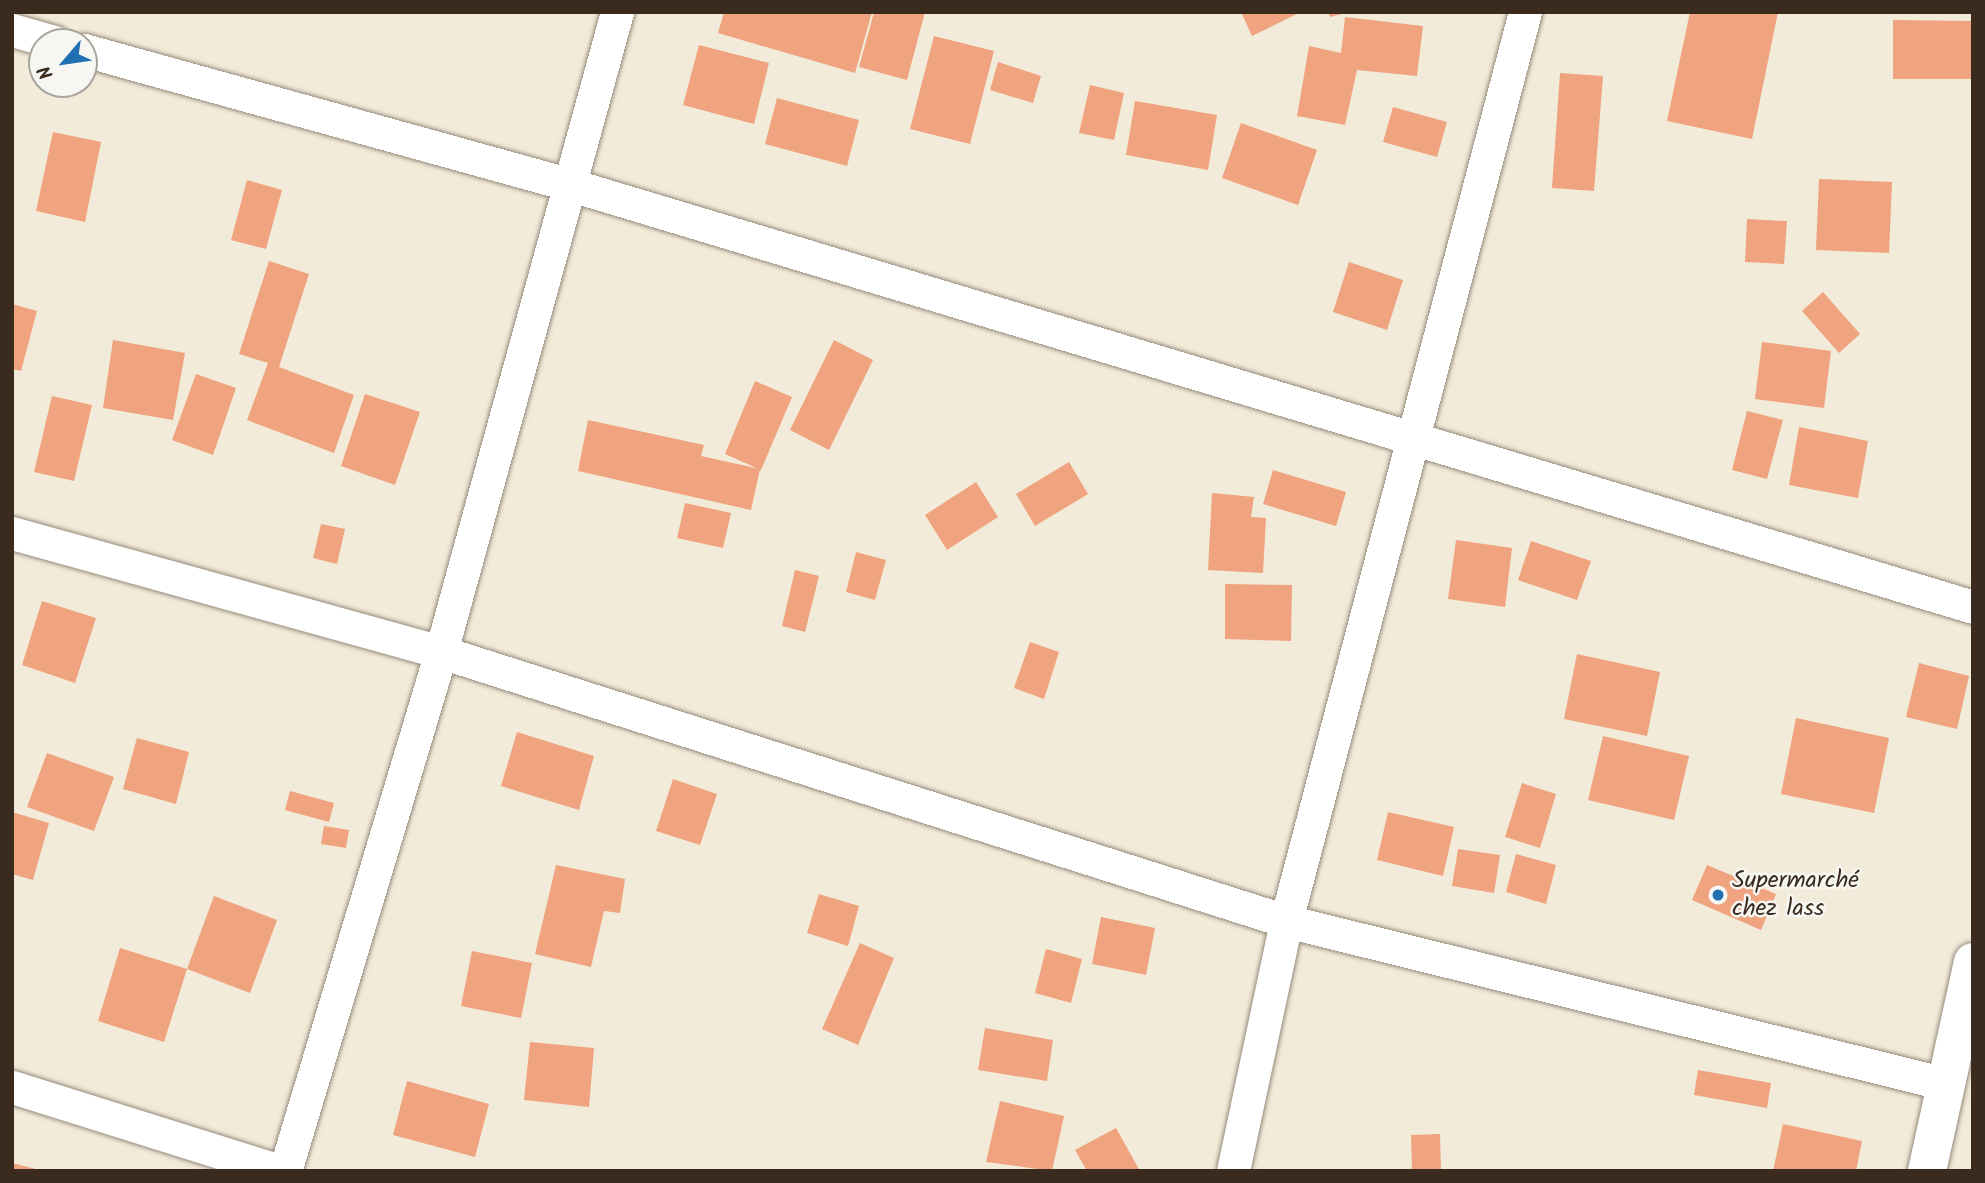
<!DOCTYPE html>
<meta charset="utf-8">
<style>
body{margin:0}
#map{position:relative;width:1985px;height:1183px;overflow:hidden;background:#f2ebd9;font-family:Kalam,sans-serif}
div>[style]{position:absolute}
.building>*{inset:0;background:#efa37f}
.roads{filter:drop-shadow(0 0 2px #968a7c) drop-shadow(0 0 2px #968a7c)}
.street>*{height:33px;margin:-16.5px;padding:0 16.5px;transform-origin:16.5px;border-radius:16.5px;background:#fff}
.highway>*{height:38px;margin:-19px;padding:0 19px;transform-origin:19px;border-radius:19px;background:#fff}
.dots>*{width:19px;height:19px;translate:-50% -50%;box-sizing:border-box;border:4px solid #f6f6f2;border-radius:50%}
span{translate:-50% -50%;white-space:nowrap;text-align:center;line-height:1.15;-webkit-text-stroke:5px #f6f6f2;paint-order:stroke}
.poi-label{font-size:24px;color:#3b2a1e}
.left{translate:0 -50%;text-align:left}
.frame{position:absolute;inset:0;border:14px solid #3b2a1e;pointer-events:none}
.north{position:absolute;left:28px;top:28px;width:70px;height:70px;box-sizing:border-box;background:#f6f6f2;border:2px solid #aba49d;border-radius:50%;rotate:241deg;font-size:19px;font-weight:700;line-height:28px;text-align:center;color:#3b2a1e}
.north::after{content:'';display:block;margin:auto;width:24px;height:32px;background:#1f6fb2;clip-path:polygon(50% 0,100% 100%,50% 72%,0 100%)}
</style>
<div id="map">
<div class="building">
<i style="clip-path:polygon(724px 12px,872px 12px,855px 73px,718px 33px)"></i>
<i style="clip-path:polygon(874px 12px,925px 12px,907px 80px,859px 67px)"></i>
<i style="clip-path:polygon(1241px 12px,1301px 12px,1252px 36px)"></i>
<i style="clip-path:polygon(1328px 12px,1345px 12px,1346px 13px,1330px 17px)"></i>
<i style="clip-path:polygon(1690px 12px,1778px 12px,1752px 139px,1667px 121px)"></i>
<i style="clip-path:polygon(1345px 17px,1423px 26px,1417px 76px,1357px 70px,1345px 125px,1297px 116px,1309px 46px,1341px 53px)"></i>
<i style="clip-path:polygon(1893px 20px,1972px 21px,1973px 79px,1893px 79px)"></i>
<i style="clip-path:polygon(934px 36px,994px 51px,970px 144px,910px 129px)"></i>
<i style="clip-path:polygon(699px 45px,769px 63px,754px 124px,683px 105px)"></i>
<i style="clip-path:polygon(998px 62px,1041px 76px,1033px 103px,990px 90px)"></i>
<i style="clip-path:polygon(1560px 73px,1603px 76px,1594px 191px,1552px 188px)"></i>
<i style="clip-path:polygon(1090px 85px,1124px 93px,1114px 140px,1079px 133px)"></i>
<i style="clip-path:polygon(777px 98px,859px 120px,847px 166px,765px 144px)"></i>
<i style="clip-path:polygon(1135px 101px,1217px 115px,1208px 170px,1126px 155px)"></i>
<i style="clip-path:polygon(1393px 107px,1447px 122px,1437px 157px,1383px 142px)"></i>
<i style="clip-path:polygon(1241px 123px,1317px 150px,1298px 205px,1222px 178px)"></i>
<i style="clip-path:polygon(53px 132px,101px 142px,85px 222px,36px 211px)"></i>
<i style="clip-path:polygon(1819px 179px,1892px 182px,1889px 253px,1816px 250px)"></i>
<i style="clip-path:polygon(247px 180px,282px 190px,266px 249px,231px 240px)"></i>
<i style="clip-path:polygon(1747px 219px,1787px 221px,1784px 264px,1745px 262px)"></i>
<i style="clip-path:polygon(269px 261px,309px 274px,279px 367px,354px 395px,334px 453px,247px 420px,268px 363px,239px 354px)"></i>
<i style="clip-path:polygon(1349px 262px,1403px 280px,1387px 330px,1333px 312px)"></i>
<i style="clip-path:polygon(1823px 292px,1860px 334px,1839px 353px,1802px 311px)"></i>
<i style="clip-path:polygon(12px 304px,37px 311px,21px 371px,12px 369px)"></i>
<i style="clip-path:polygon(113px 340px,185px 353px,173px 420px,103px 408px)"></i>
<i style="clip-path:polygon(834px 340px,873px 360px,829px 450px,790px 430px)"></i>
<i style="clip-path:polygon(1762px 342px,1831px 351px,1824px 408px,1755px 399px)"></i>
<i style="clip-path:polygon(196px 374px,236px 388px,213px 455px,172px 440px)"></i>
<i style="clip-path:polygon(755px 381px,792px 397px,761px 470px,725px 454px)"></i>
<i style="clip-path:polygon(365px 394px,420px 412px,395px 485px,341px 466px)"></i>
<i style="clip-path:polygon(52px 396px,92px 405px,74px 481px,34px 472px)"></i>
<i style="clip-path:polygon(1747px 411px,1783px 420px,1767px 479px,1732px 470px)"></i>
<i style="clip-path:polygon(588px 420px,704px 445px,701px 456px,760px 469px,751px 510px,578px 471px)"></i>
<i style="clip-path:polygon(1799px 427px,1868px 441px,1858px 498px,1789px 485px)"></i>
<i style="clip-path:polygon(1069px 462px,1088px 494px,1035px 526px,1016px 494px)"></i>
<i style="clip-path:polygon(1273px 470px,1346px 492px,1336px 526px,1263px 504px)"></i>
<i style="clip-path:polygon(976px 482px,998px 517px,947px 550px,925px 515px)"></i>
<i style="clip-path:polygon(1212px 493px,1254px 497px,1251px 517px,1266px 518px,1263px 573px,1208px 570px)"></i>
<i style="clip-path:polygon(685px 503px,731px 513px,723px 548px,677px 538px)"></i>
<i style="clip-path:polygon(321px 524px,345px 529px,337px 564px,313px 558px)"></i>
<i style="clip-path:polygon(1456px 540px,1512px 548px,1505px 607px,1448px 599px)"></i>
<i style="clip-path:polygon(1531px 541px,1591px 561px,1577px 600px,1518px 580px)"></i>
<i style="clip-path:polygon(856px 552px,886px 560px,875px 600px,846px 592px)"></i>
<i style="clip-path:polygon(795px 570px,819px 576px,805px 632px,782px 626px)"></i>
<i style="clip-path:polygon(1225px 584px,1292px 585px,1291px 641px,1225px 639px)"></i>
<i style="clip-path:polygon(42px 601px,96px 618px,75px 683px,22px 665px)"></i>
<i style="clip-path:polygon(1030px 642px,1059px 652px,1044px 699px,1014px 688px)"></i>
<i style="clip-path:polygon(1577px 654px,1660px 672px,1647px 736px,1564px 719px)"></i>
<i style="clip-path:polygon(1919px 663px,1969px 676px,1957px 729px,1906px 717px)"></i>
<i style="clip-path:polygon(1796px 718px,1889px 738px,1874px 813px,1781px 794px)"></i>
<i style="clip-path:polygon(517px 732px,594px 756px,579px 810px,501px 786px)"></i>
<i style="clip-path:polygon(1603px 736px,1689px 756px,1674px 820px,1588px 800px)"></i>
<i style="clip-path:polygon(137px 738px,189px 752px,176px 804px,123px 789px)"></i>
<i style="clip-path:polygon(47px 753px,114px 777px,94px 831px,27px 807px)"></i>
<i style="clip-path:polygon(673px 779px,717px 794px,700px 845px,656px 831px)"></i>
<i style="clip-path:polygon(1522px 783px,1556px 794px,1540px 848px,1505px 837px)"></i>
<i style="clip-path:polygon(290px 791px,334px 803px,329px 822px,285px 810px)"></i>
<i style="clip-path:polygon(12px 812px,49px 823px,33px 880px,12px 874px)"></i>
<i style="clip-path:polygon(1388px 812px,1454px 827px,1443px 876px,1377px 860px)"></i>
<i style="clip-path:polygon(324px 826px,349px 830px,346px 848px,321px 844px)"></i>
<i style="clip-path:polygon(1458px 849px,1500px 855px,1494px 893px,1452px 886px)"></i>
<i style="clip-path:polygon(1516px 854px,1556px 865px,1546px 904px,1506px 892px)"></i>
<i style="clip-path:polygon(556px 865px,625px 879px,620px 913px,604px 911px,591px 967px,535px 954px)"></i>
<i style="clip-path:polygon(1707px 865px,1776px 894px,1761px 930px,1692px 900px)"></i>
<i style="clip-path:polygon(819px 894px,859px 906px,848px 946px,807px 933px)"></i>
<i style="clip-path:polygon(214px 896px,277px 920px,250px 993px,187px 969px)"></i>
<i style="clip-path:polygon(1101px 917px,1155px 928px,1146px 975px,1092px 964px)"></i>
<i style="clip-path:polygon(860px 943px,894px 958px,858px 1045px,822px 1029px)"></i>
<i style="clip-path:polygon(120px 948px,187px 969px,164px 1042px,98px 1021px)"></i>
<i style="clip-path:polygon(1046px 949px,1082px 959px,1071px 1003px,1035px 993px)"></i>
<i style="clip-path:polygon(472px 951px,532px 963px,521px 1018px,461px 1006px)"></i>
<i style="clip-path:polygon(985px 1028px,1053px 1040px,1047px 1081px,978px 1070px)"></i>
<i style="clip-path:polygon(530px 1042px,594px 1048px,589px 1107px,524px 1100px)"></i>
<i style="clip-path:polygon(1698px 1070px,1771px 1083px,1767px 1108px,1694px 1095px)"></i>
<i style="clip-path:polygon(407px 1081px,489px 1104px,475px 1157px,393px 1135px)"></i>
<i style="clip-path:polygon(1000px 1101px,1064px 1116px,1052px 1171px,986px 1162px)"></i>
<i style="clip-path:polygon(1783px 1124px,1862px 1141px,1856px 1171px,1773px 1171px)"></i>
<i style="clip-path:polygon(1116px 1128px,1140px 1171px,1087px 1171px,1075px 1150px)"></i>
<i style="clip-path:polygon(1440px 1134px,1441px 1171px,1412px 1171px,1411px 1135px)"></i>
<i style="clip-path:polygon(12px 1163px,40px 1170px,40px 1171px,12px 1171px)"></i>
</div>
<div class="roads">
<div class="street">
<i style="left:12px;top:30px;width:44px;rotate:15.9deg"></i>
<i style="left:84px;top:50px;width:505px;rotate:15.49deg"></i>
<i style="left:571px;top:185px;width:1464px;rotate:16.75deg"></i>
<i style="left:12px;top:533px;width:445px;rotate:15.5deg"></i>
<i style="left:441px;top:652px;width:887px;rotate:17.66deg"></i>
<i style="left:1286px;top:921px;width:680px;rotate:13.87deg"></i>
<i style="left:12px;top:1087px;width:281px;rotate:17.4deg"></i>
<i style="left:285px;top:1171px;width:542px;rotate:-73.27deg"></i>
<i style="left:441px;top:652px;width:664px;rotate:-74.62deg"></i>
<i style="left:1233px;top:1171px;width:256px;rotate:-78deg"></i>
<i style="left:1286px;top:921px;width:940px;rotate:-75.27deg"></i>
</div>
<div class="highway">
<i style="left:1927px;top:1171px;width:214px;rotate:-77.6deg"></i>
</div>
</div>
<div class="dots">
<i style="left:1718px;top:895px;background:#1f6fb2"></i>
</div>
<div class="poi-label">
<span class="left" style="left:1732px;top:895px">Supermarché<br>chez lass</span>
</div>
<div class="frame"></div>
<div class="north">N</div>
</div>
